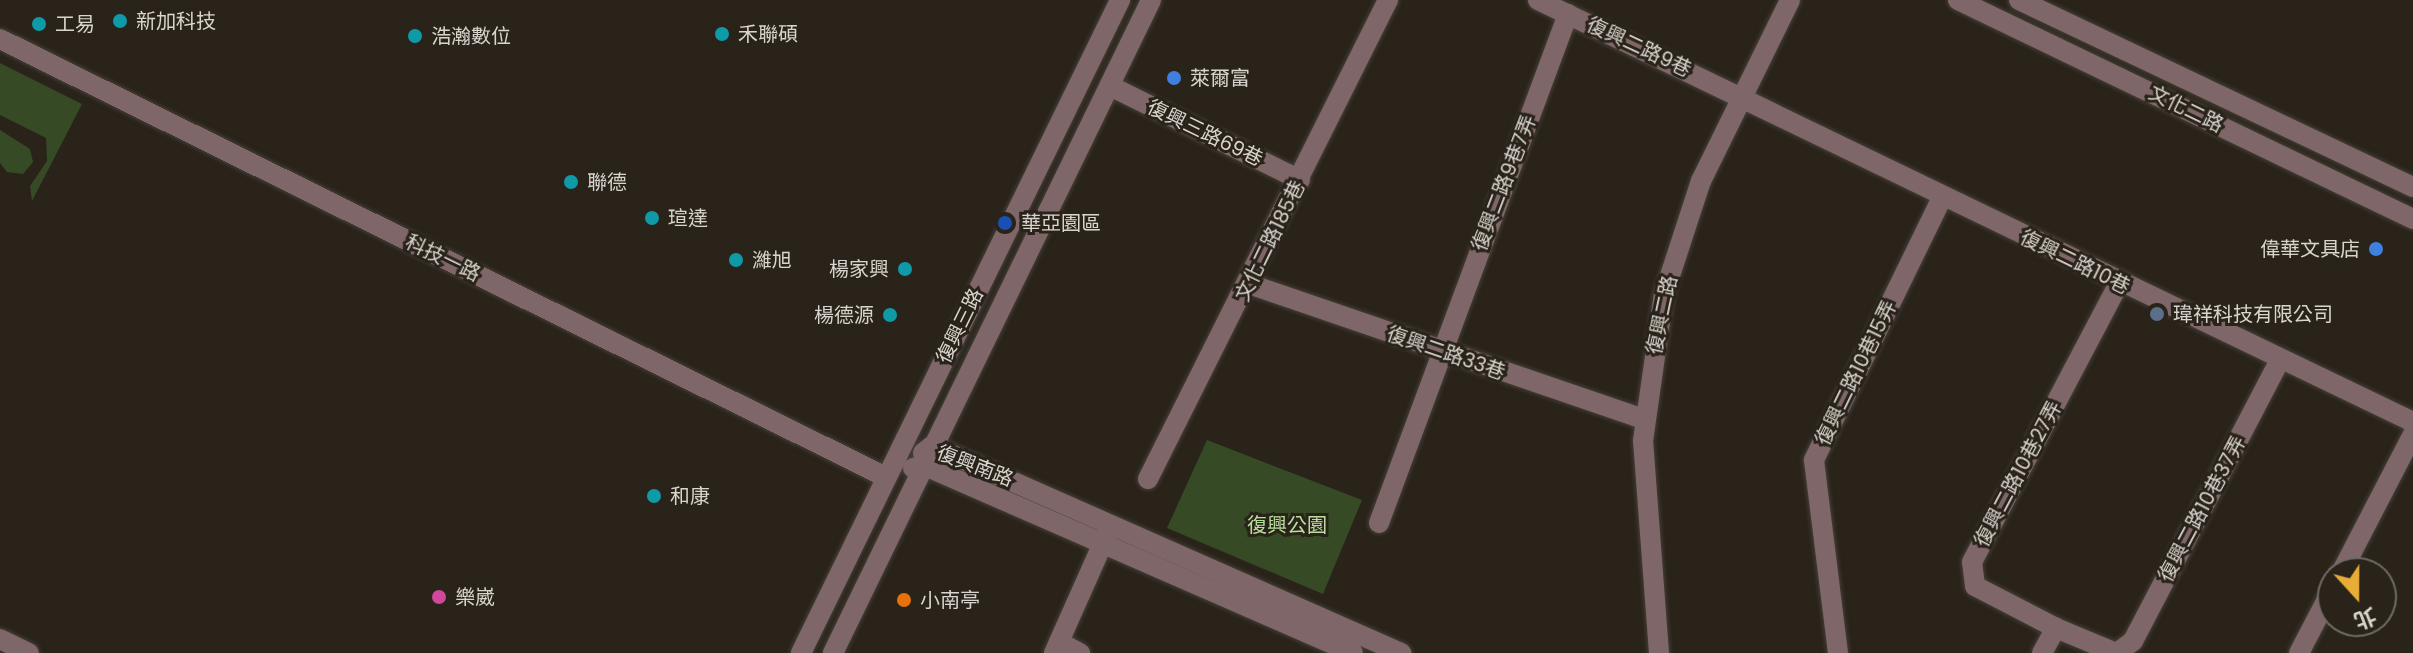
<!DOCTYPE html>
<meta charset="utf-8">
<style>
body{margin:0}
#map{position:relative;width:2413px;height:653px;overflow:hidden;background:#29231a;font-family:Poppins,"Noto Sans TC",sans-serif}
div>[style]{position:absolute}
.green>*{inset:0;background:#364b25}
.roads{filter:drop-shadow(0 0 2px #453f37) drop-shadow(0 0 2px #453f37)}
.minor>*{height:20px;margin:-10px;padding:0 10px;transform-origin:10px;border-radius:10px;background:#7f6769}
.dots>*{width:22px;height:22px;translate:-50% -50%;box-sizing:border-box;border:4px solid #29231a;border-radius:50%}
span{translate:-50% -50%;white-space:nowrap;text-align:center;line-height:1.15;-webkit-text-stroke:6px #29231a;paint-order:stroke}
.poi-label{font-size:20px;color:#d9d4ce}
.left{translate:0 -50%;text-align:left}
.right{translate:-100% -50%;text-align:right}
.street-label{font-size:20px;color:#d9d4ce}
.park-label{font-size:20px;color:#b9df9d}
.north{position:absolute;left:2317px;top:557px;width:80px;height:80px;box-sizing:border-box;background:#29231a;border:2px solid #6f6a62;border-radius:50%;rotate:159deg;font-size:22px;font-weight:700;line-height:32px;text-align:center;color:#d9d4ce}
.north::after{content:'';display:block;margin:auto;width:28px;height:36px;background:#e8ac37;clip-path:polygon(50% 0,100% 100%,50% 72%,0 100%)}
</style>
<div id="map">
<div class="green">
<i style="clip-path:polygon(0 63px,82px 104px,32px 201px,30px 186px,47px 161px,46px 138px,0 115px)"></i>
<i style="clip-path:polygon(0 130px,30px 149px,33px 162px,23px 174px,7px 172px,0 163px)"></i>
<i style="clip-path:polygon(1207px 440px,1362px 500px,1323px 594px,1167px 528px)"></i>
</div>
<div class="roads">
<div class="minor">
<i style="left:1538px;top:0;width:971px;rotate:25.75deg"></i>
<i style="left:1958px;top:0;width:505px;rotate:25.7deg"></i>
<i style="left:2019px;top:0;width:436px;rotate:25.4deg"></i>
<i style="left:0;top:39px;width:988px;rotate:26.31deg"></i>
<i style="left:1110px;top:86px;width:212px;rotate:26.3deg"></i>
<i style="left:1249px;top:284px;width:417px;rotate:18.9deg"></i>
<i style="left:923px;top:453px;width:11px;rotate:-38deg"></i>
<i style="left:932px;top:446px;width:513px;rotate:23.81deg"></i>
<i style="left:913px;top:468px;width:10px;rotate:-17deg"></i>
<i style="left:923px;top:465px;width:469px;rotate:23.6deg"></i>
<i style="left:1148px;top:479px;width:536px;rotate:-63.39deg"></i>
<i style="left:1379px;top:523px;width:543px;rotate:-69.63deg"></i>
<i style="left:2341px;top:573px;width:157px;rotate:-62.6deg"></i>
<i style="left:2056px;top:628px;width:91px;rotate:-152.6deg"></i>
<i style="left:1975px;top:586px;width:24px;rotate:-97deg"></i>
<i style="left:1972px;top:562px;width:315px;rotate:-62.2deg"></i>
<i style="left:0;top:639px;width:32px;rotate:26deg"></i>
<i style="left:1059px;top:642px;width:24px;rotate:28deg"></i>
<i style="left:801px;top:653px;width:727px;rotate:-63.96deg"></i>
<i style="left:833px;top:653px;width:726px;rotate:-64.03deg"></i>
<i style="left:1054px;top:653px;width:130px;rotate:-66deg"></i>
<i style="left:1659px;top:653px;width:213px;rotate:-94.3deg"></i>
<i style="left:1643px;top:441px;width:148px;rotate:-81.9deg"></i>
<i style="left:1664px;top:294px;width:119px;rotate:-71.9deg"></i>
<i style="left:1701px;top:181px;width:202px;rotate:-63.8deg"></i>
<i style="left:1838px;top:653px;width:194px;rotate:-97.1deg"></i>
<i style="left:1814px;top:460px;width:292px;rotate:-64deg"></i>
<i style="left:2042px;top:653px;width:29px;rotate:-61deg"></i>
<i style="left:2056px;top:628px;width:65px;rotate:22.6deg"></i>
<i style="left:2117px;top:653px;width:20px;rotate:-37deg"></i>
<i style="left:2133px;top:641px;width:317px;rotate:-62.4deg"></i>
<i style="left:2299px;top:653px;width:73px;rotate:-62.4deg"></i>
</div>
</div>
<div class="dots">
<i style="left:120px;top:21px;background:#0f9aa8"></i>
<i style="left:39px;top:24px;background:#0f9aa8"></i>
<i style="left:722px;top:34px;background:#0f9aa8"></i>
<i style="left:415px;top:36px;background:#0f9aa8"></i>
<i style="left:1174px;top:78px;background:#3f7fe0"></i>
<i style="left:571px;top:182px;background:#0f9aa8"></i>
<i style="left:652px;top:218px;background:#0f9aa8"></i>
<i style="left:1005px;top:223px;background:#1a4fb4"></i>
<i style="left:2376px;top:249px;background:#3f7fe0"></i>
<i style="left:736px;top:260px;background:#0f9aa8"></i>
<i style="left:905px;top:269px;background:#0f9aa8"></i>
<i style="left:2157px;top:314px;background:#5c6f8a"></i>
<i style="left:890px;top:315px;background:#0f9aa8"></i>
<i style="left:654px;top:496px;background:#0f9aa8"></i>
<i style="left:439px;top:597px;background:#d1479c"></i>
<i style="left:904px;top:600px;background:#e8710a"></i>
</div>
<div class="poi-label">
<span class="left" style="left:136px;top:21px">新加科技</span>
<span class="left" style="left:55px;top:24px">工易</span>
<span class="left" style="left:738px;top:34px">禾聯碩</span>
<span class="left" style="left:431px;top:36px">浩瀚數位</span>
<span class="left" style="left:1190px;top:78px">萊爾富</span>
<span class="left" style="left:587px;top:182px">聯德</span>
<span class="left" style="left:668px;top:218px">瑄達</span>
<span class="left" style="left:1021px;top:223px">華亞園區</span>
<span class="right" style="left:2360px;top:249px">偉華文具店</span>
<span class="left" style="left:752px;top:260px">濰旭</span>
<span class="right" style="left:889px;top:269px">楊家興</span>
<span class="left" style="left:2173px;top:314px">瑋祥科技有限公司</span>
<span class="right" style="left:874px;top:315px">楊德源</span>
<span class="left" style="left:670px;top:496px">和康</span>
<span class="left" style="left:455px;top:597px">樂崴</span>
<span class="left" style="left:920px;top:600px">小南亭</span>
</div>
<div class="street-label">
<span style="left:1639px;top:47px;rotate:25deg">復興二路9巷</span>
<span style="left:2186px;top:109px;rotate:26deg">文化二路</span>
<span style="left:1205px;top:133px;rotate:26deg">復興三路69巷</span>
<span style="left:1504px;top:183px;rotate:-69deg">復興二路9巷7弄</span>
<span style="left:1270px;top:241px;rotate:-64deg">文化二路185巷</span>
<span style="left:443px;top:258px;rotate:26deg">科技一路</span>
<span style="left:2075px;top:262px;rotate:26deg">復興二路10巷</span>
<span style="left:1662px;top:315px;rotate:-78deg">復興二路</span>
<span style="left:960px;top:326px;rotate:-64deg">復興三路</span>
<span style="left:1446px;top:353px;rotate:19deg">復興二路33巷</span>
<span style="left:1856px;top:373px;rotate:-64deg">復興二路10巷15弄</span>
<span style="left:975px;top:466px;rotate:21deg">復興南路</span>
<span style="left:2018px;top:474px;rotate:-62deg">復興二路10巷27弄</span>
<span style="left:2202px;top:509px;rotate:-62deg">復興二路10巷37弄</span>
</div>
<div class="park-label">
<span style="left:1287px;top:525px">復興公園</span>
</div>
<div class="north">北</div>
</div>
